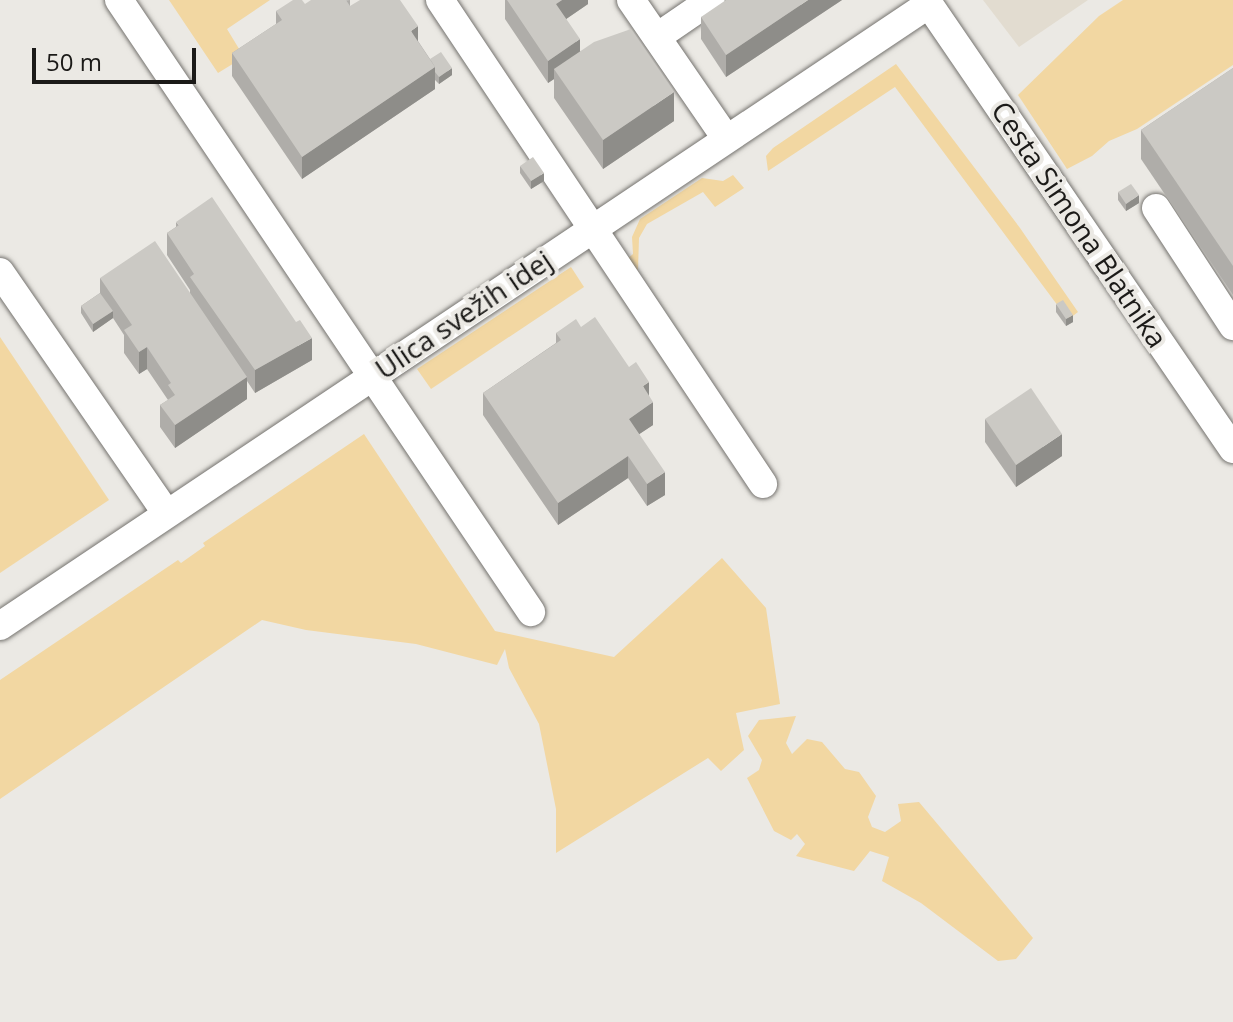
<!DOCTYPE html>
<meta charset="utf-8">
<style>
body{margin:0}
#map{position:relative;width:1233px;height:1022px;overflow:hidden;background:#ebe9e4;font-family:"Open Sans",sans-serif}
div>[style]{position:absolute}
.built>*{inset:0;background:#e2dcd0}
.green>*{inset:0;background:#f2d7a2}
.roads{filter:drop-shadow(0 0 2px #75736f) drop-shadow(0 0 2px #75736f)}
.minor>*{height:28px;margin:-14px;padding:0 14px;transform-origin:14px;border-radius:14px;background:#fff}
.wall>*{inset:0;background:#afada9}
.shaded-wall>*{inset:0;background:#8e8d89}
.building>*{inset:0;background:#cbc9c4}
span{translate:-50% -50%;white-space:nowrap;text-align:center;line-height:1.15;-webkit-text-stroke:8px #ebe9e4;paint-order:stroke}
.street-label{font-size:28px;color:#1b1a18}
.scale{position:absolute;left:32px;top:48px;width:164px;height:36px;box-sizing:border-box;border:4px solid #1b1a18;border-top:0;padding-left:10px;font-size:24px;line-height:28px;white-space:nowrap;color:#1b1a18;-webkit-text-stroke:6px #ebe9e4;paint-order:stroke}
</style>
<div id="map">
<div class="built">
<i style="clip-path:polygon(983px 0,1088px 0,1019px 47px)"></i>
</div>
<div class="green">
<i style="clip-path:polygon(169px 0,270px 0,227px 29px,244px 57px,218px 73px)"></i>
<i style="clip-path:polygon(1123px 0,1233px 0,1233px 65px,1137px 129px,1109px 141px,1092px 156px,1067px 169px,1018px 95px,1099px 16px)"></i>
<i style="clip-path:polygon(896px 64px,1020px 228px,1078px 312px,1069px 319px,1061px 310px,895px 87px,768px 171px,766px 156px,773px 148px)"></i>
<i style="clip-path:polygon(733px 175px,744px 188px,715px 207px,703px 192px,647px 224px,639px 238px,638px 270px,631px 267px,627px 259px,633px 254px,632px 237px,640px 219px,702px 178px,723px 181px)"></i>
<i style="clip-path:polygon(571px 267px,584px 287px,431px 389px,417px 369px)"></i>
<i style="clip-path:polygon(0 337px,109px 500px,0 573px)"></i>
<i style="clip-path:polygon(364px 434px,495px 631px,614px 657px,722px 558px,766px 608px,780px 704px,736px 713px,744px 750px,721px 771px,708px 758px,556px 853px,556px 809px,539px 724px,509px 668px,505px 649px,497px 665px,416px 644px,306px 630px,262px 620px,0 799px,0 680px,178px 560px,181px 563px,205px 546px,203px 543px)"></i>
<i style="clip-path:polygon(796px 716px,786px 743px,792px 754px,807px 739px,822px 742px,845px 769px,859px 772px,876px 796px,868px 817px,872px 827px,885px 832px,901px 821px,898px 804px,919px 802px,1033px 938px,1016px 959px,998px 961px,921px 903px,882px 881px,889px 857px,870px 851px,854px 871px,796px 856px,805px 844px,797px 834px,791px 840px,774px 831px,747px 778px,759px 770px,762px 760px,748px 736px,759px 720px)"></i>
</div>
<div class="roads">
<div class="minor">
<i style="left:119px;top:0;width:738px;rotate:56.05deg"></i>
<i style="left:440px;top:0;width:582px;rotate:56.28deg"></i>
<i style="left:631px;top:0;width:168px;rotate:55.5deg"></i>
<i style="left:926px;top:0;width:544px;rotate:55.64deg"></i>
<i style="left:657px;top:37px;width:65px;rotate:-34.4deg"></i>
<i style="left:1156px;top:208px;width:141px;rotate:56.9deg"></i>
<i style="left:0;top:272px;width:293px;rotate:55.4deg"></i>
<i style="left:0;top:626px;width:1118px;rotate:-33.8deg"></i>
</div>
</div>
<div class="wall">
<i style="clip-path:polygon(350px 0,350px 6px,418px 41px,430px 59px,452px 75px,439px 84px,435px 80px,435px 89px,302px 179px,232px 76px,232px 53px,276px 24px,276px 11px,305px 4px)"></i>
<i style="clip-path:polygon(505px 0,588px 0,588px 4px,566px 19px,580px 51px,674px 121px,603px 169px,554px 98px,554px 79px,548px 83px,505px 19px)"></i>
<i style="clip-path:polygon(842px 0,726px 77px,701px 39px,701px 17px)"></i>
<i style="clip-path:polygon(1233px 68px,1233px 295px,1141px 159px,1141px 130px)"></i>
<i style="clip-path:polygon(520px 166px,544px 181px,531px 189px,520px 173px)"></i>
<i style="clip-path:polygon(1118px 192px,1139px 203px,1126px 211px,1118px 200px)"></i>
<i style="clip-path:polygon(176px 222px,312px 360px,255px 393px,247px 381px,247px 399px,175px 448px,160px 427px,160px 405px,168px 400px,147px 369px,139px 374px,124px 353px,124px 335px,113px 318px,93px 332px,81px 313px,81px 306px,100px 293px,100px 278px,190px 294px,190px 290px,167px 255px,167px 233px,176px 227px)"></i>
<i style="clip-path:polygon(1056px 304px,1073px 322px,1066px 326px,1056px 312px)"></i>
<i style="clip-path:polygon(581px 327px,649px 396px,653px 425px,639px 434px,665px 495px,647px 506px,628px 478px,558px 525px,483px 415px,483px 393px,556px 343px,556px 333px)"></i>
<i style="clip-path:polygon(985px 419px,1062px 456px,1016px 487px,985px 442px)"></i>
</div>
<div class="shaded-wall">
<i style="clip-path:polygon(562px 0,588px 0,588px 4px,556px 26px,556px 4px)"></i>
<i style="clip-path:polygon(808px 0,842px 0,726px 77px,726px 55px)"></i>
<i style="clip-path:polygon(418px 26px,418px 49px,411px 31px)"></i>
<i style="clip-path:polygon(580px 39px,580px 61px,554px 69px,554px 79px,548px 83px,548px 61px)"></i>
<i style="clip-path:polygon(435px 67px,435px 89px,302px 179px,302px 157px)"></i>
<i style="clip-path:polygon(452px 68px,452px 75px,439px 84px,439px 77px)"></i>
<i style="clip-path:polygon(674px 92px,674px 121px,603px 169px,603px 140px)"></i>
<i style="clip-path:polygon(544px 173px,544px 181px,531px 189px,531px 181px)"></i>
<i style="clip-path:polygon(1139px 195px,1139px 203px,1126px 211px,1126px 204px)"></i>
<i style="clip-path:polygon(113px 311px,113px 318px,93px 332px,93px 324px)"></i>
<i style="clip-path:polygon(1073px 315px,1073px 322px,1066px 326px,1066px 319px)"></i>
<i style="clip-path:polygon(312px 338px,312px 360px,255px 393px,255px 370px)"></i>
<i style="clip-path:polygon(147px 347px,147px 369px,139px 374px,139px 352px)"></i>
<i style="clip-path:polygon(247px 377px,247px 399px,175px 448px,175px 425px)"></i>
<i style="clip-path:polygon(649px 382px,649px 404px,643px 386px)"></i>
<i style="clip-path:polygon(653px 402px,653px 425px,629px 441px,629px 419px)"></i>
<i style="clip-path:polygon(1062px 434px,1062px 456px,1016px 487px,1016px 465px)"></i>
<i style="clip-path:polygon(628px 456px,628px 478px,558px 525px,558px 503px)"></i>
<i style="clip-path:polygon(665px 472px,665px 495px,647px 506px,647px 484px)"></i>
</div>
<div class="building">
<i style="clip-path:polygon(293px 0,302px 0,305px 4px,311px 0,346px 0,350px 6px,360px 0,400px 0,418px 26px,411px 31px,435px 67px,302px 157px,232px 53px,282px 20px,276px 11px)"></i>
<i style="clip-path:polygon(507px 0,562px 0,556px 4px,580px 39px,548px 61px)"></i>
<i style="clip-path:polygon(726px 0,808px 0,726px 55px,701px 17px)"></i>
<i style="clip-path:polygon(631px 29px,674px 92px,603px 140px,554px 69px,594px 42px)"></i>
<i style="clip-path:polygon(441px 52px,452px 68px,439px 77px,435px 72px,435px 67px,430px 59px)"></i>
<i style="clip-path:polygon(1233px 68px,1233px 266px,1141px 130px)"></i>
<i style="clip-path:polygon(533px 157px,544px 173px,531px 181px,520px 166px)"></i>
<i style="clip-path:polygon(1131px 184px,1139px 195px,1126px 204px,1118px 192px)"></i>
<i style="clip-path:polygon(212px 197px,296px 322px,300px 320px,312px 338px,255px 370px,190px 277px,194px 274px,167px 233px,179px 225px,176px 222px)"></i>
<i style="clip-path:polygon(155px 241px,247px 377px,175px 425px,160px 405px,175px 395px,168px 385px,171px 383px,147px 347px,139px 352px,124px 330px,132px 325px,100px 278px)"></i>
<i style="clip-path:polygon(100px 293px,113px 311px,93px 324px,81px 306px)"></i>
<i style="clip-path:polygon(1063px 300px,1073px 315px,1066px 319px,1056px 304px)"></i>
<i style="clip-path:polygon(595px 317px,629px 367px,636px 362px,649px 382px,643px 386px,653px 402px,629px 419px,665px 472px,647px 484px,628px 456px,558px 503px,483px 393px,561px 340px,556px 333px,576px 319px,581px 327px)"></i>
<i style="clip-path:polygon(1031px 388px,1062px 434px,1016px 465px,985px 419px)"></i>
</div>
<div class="street-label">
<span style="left:1080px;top:224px;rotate:56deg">Cesta Simona Blatnika</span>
<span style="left:463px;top:314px;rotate:-34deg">Ulica svežih idej</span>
</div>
<div class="scale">50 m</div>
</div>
